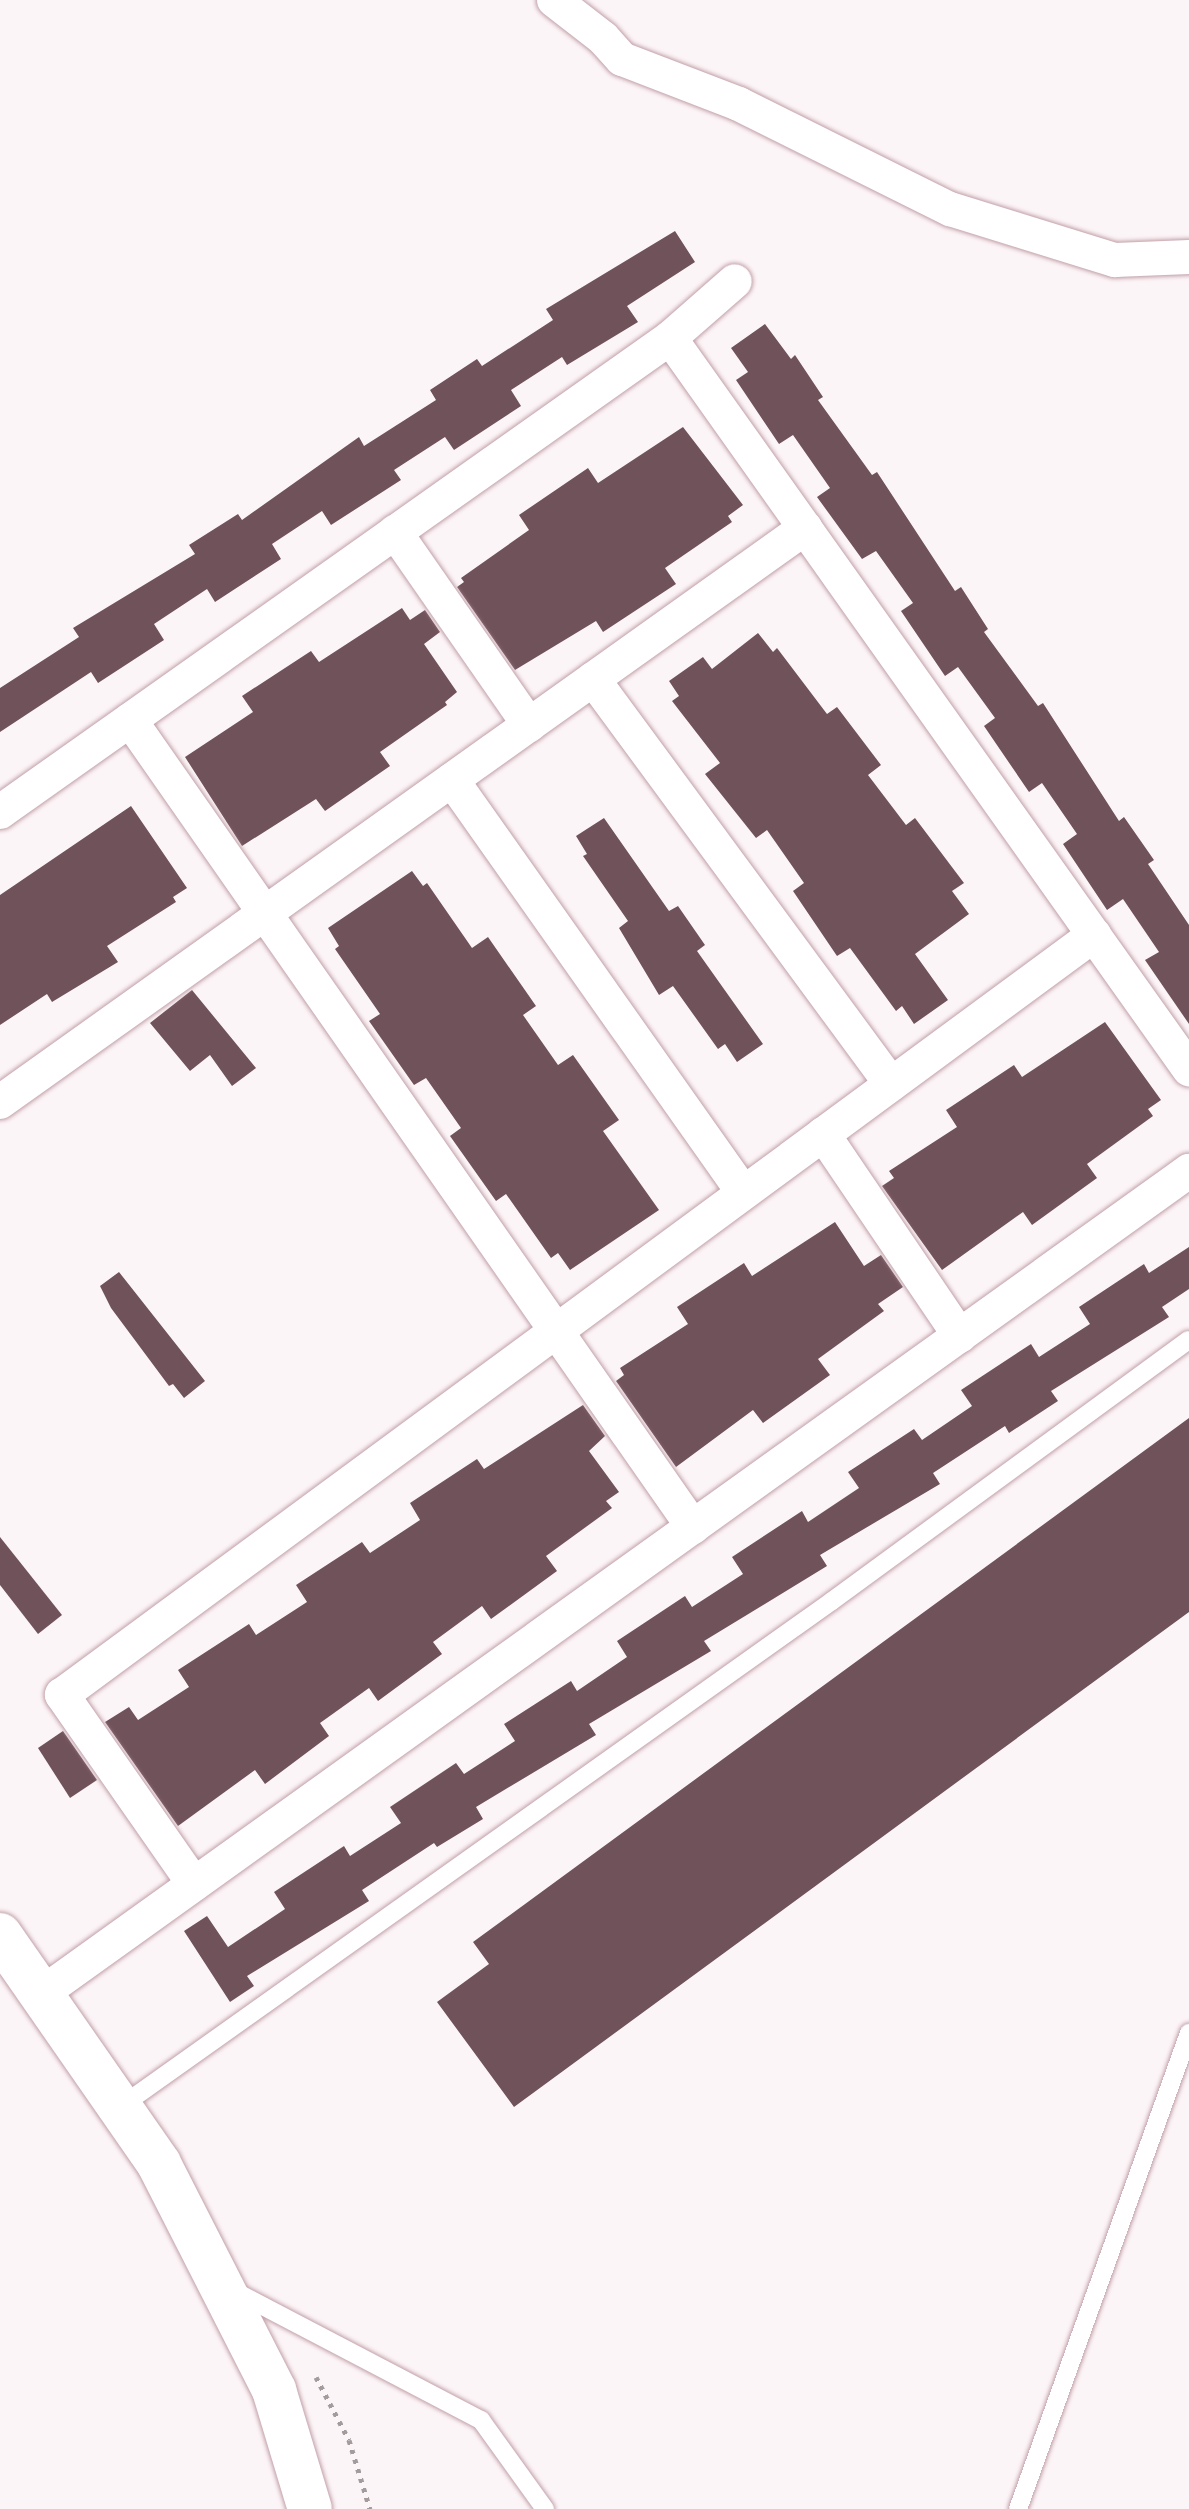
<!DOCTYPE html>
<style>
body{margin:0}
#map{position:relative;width:1189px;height:2509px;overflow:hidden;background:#fcf5f7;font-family:"Alegreya Sans",sans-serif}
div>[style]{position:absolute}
.building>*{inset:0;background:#70525b}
.path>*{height:5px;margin-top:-2.5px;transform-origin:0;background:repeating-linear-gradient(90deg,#a49b9d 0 4px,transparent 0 10px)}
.roads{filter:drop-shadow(0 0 2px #c19fa8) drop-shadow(0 0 2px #c19fa8)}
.lane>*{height:18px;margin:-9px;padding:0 9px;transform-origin:9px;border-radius:9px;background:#fff}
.street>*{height:34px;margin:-17px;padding:0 17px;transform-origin:17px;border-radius:17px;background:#fff}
.highway>*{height:44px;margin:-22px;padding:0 22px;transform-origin:22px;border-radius:22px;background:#fff}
span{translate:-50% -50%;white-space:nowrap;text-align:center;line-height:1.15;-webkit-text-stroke:8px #fff;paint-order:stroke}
</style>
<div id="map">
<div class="building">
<i style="clip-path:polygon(675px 231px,695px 262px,627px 306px,638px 322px,567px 365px,562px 357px,511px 390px,521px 406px,454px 450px,445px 437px,394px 470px,401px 480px,331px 525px,322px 511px,272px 544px,281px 559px,215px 602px,207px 589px,154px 624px,164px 640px,98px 683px,91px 672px,0 732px,0 688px,79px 637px,73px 628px,195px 554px,189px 545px,238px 514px,242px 520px,359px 437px,364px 446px,436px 400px,430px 390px,477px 359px,482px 366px,553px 320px,546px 309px)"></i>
<i style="clip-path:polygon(765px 324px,791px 359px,795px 355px,823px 397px,818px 400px,872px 475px,877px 472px,955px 591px,961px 587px,988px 629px,984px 632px,1038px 706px,1043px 703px,1119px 821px,1124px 817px,1154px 860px,1148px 864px,1189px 925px,1189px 1024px,1145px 960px,1159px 952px,1123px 899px,1107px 910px,1063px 844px,1077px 834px,1042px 783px,1029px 792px,984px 726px,995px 718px,958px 667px,945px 676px,901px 611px,913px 603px,876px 551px,862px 559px,817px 497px,830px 488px,793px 435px,779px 444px,736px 380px,748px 372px,731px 348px)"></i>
<i style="clip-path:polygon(683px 427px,743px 505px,728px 516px,732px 522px,665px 568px,676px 584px,603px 632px,596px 621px,515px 670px,457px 587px,464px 582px,461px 578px,529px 530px,519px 515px,588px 468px,598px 483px)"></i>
<i style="clip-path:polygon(402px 608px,410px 620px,425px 610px,440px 632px,424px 644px,457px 692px,445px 702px,447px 705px,380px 752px,390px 766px,325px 811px,316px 799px,242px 846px,185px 757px,253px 712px,242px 696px,311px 651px,319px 662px)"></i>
<i style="clip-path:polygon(758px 633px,773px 652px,777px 648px,827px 714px,837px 707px,881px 765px,868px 775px,906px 825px,915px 818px,964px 883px,952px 891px,969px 914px,915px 954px,948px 1000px,914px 1024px,902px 1006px,896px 1011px,850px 948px,837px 956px,793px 891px,804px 883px,767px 830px,756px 838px,705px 774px,720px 763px,672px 701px,679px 696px,669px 681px,703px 657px,712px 669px)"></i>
<i style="clip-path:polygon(131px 806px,187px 888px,173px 897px,176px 902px,107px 946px,118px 962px,52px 1002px,47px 994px,0 1025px,0 895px)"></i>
<i style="clip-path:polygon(604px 818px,669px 911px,678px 906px,705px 945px,697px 951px,763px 1044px,737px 1062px,725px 1044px,718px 1049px,673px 986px,659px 995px,619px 928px,628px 921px,583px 856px,587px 854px,576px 836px)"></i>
<i style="clip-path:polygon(412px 871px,423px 886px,427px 883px,472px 948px,488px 937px,536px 1006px,523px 1015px,558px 1065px,573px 1055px,619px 1120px,603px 1131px,659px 1210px,570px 1270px,558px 1253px,551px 1258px,506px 1194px,496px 1201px,450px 1136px,461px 1128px,426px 1078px,414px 1085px,369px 1021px,380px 1014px,335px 949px,339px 946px,328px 928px)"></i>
<i style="clip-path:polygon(192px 990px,256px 1068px,232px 1086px,210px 1055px,190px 1071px,150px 1023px)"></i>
<i style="clip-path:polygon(1105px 1022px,1161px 1100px,1148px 1109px,1153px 1116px,1087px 1164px,1097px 1178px,1032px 1225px,1023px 1212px,942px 1270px,882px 1186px,894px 1178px,889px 1171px,957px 1127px,946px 1110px,1014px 1065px,1022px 1077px)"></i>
<i style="clip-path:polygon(835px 1222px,864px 1266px,881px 1255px,903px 1287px,878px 1304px,884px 1311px,818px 1359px,830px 1375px,763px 1423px,753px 1410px,676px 1467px,616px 1381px,624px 1375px,620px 1368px,688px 1324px,677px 1307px,744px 1263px,752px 1276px)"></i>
<i style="clip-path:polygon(1189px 1247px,1189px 1289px,1162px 1307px,1169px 1317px,1051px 1391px,1058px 1401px,1009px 1433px,1005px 1426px,933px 1473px,940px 1484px,820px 1555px,827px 1566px,704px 1641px,711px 1651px,589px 1724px,596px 1735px,476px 1807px,483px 1819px,437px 1847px,434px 1843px,362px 1890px,369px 1901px,247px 1976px,254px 1986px,230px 2002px,184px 1931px,207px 1916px,228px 1947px,285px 1909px,274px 1892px,344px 1846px,350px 1856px,401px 1823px,390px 1807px,456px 1763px,464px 1774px,515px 1741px,504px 1724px,571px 1681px,577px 1691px,627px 1657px,617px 1641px,685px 1596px,692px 1607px,743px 1574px,732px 1557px,802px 1511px,808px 1522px,859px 1488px,848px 1472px,914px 1429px,922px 1440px,972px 1406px,961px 1390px,1031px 1344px,1039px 1357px,1090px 1324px,1079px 1307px,1144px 1264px,1149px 1273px)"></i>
<i style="clip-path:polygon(119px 1272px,205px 1381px,184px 1398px,173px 1384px,169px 1386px,111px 1308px,100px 1286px)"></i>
<i style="clip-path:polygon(583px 1405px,605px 1436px,589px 1451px,619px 1492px,606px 1501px,612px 1508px,546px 1556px,557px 1571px,491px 1619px,482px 1606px,433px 1642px,442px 1654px,378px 1701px,369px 1688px,320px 1723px,329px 1736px,265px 1784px,255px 1770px,178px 1826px,105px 1722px,129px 1707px,138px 1720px,189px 1687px,178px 1670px,249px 1624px,256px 1635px,307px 1602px,296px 1585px,362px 1542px,370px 1553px,420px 1520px,410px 1503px,477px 1459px,484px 1469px)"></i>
<i style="clip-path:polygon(1189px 1418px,1189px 1612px,514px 2107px,437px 2002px,489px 1964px,473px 1942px)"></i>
<i style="clip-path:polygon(0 1537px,62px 1615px,38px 1634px,0 1585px)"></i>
<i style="clip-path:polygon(63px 1731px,97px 1780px,70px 1798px,38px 1748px)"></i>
</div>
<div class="path">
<i style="left:316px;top:2377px;width:71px;rotate:62.4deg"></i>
<i style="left:349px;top:2440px;width:72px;rotate:73.1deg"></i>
</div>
<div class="roads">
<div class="lane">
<i style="left:120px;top:2107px;width:873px;rotate:-35.4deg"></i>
<i style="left:832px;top:1601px;width:442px;rotate:-36.2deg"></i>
<i style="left:234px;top:2291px;width:279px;rotate:27.6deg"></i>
<i style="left:481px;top:2420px;width:110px;rotate:54.3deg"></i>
<i style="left:1018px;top:2509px;width:506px;rotate:-70.24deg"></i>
</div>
<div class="street">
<i style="left:554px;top:0;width:62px;rotate:37.8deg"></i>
<i style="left:603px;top:38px;width:28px;rotate:48deg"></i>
<i style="left:622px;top:59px;width:125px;rotate:21deg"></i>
<i style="left:739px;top:104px;width:236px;rotate:26.5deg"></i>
<i style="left:950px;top:209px;width:173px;rotate:17.2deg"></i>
<i style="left:1115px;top:260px;width:74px;rotate:-2.3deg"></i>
<i style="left:670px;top:338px;width:897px;rotate:54.63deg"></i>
<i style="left:395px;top:532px;width:235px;rotate:55.2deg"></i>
<i style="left:593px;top:679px;width:503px;rotate:53.65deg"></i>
<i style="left:130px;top:720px;width:984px;rotate:55.1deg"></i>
<i style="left:452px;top:780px;width:504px;rotate:54.77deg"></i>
<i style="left:0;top:812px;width:821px;rotate:-35.28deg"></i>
<i style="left:670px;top:338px;width:86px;rotate:-41.2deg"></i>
<i style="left:0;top:1102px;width:989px;rotate:-35.49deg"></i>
<i style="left:823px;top:1134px;width:244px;rotate:55.9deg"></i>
<i style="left:194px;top:1884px;width:231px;rotate:-124.9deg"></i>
<i style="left:62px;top:1695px;width:1282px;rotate:-36.37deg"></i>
<i style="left:41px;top:1994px;width:1413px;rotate:-35.64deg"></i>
</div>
<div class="highway">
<i style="left:0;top:1935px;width:279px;rotate:55.2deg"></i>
<i style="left:159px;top:2164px;width:254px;rotate:63deg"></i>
<i style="left:274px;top:2390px;width:124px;rotate:73.2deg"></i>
</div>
</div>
</div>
